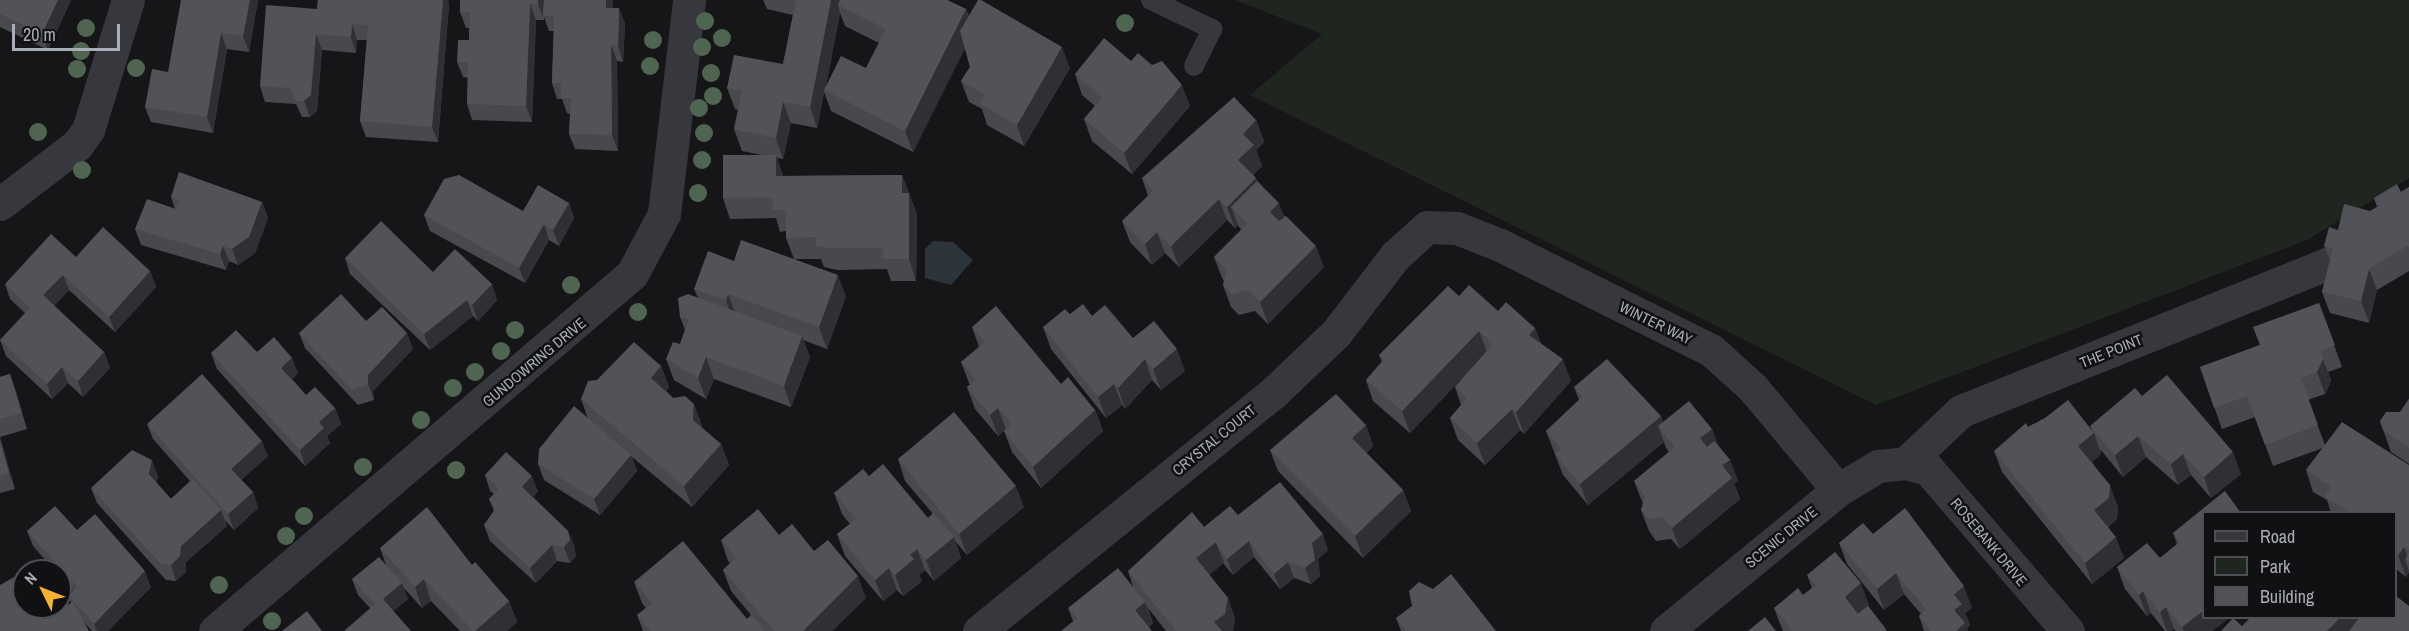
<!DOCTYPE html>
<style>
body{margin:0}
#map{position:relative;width:2409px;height:631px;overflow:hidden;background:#161618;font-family:"Archivo Narrow",sans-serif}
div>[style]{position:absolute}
.green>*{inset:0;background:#1e261f}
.water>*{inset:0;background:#2c353c}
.lane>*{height:20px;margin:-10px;padding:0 10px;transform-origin:10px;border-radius:10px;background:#37383d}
.street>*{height:33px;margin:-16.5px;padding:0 16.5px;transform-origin:16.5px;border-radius:16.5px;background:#37383d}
.trees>*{width:18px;height:18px;margin:-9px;border-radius:50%;background:#506452}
.wall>*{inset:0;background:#47494d}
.shaded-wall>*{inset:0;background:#2f3033}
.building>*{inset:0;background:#525359}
span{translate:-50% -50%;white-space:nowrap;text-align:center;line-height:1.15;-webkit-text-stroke:5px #111113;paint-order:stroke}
.street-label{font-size:15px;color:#a8adb8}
.legend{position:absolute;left:2202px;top:511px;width:195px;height:108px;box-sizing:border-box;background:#111113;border:2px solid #4d4f55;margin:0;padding:8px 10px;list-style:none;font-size:18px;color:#a8adb8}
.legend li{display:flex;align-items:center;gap:12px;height:30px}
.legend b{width:30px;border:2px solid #4d4f55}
.north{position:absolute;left:12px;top:559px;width:60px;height:60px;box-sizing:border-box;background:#111113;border:2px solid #4d4f55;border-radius:50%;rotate:313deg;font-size:16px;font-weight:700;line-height:24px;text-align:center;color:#a8adb8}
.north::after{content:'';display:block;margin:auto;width:21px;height:27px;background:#f2b134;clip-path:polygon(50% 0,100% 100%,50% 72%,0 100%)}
.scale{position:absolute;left:12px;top:24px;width:108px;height:27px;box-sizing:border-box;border:3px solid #a8adb8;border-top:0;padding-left:8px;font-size:18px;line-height:21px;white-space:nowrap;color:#a8adb8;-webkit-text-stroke:4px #111113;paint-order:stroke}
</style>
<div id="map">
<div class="green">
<i style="clip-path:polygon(1235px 0,2409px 0,2409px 178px,2307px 240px,1876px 405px,1250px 95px,1322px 34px)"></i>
</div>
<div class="water">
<i style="clip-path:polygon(933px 241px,953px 242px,973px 260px,951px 285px,925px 278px,925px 249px)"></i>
</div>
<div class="lane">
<i style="left:1151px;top:0;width:68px;rotate:25.4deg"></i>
<i style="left:1212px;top:29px;width:41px;rotate:115.9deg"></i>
</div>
<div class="street">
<i style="left:0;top:204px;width:97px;rotate:-37.5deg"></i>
<i style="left:77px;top:145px;width:19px;rotate:-54deg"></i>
<i style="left:88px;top:130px;width:136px;rotate:-72.9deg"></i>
<i style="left:1906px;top:463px;width:76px;rotate:-43.4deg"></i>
<i style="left:1961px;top:411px;width:399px;rotate:-21.9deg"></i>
<i style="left:215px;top:631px;width:549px;rotate:-40.57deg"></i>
<i style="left:632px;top:274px;width:68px;rotate:-61.9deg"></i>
<i style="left:664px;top:214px;width:215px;rotate:-83.3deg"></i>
<i style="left:979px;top:631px;width:378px;rotate:-39deg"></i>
<i style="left:1273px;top:393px;width:87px;rotate:-43.6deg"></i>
<i style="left:1336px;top:333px;width:97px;rotate:-52.5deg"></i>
<i style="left:1395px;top:256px;width:43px;rotate:-42.2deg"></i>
<i style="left:1427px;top:227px;width:30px;rotate:2deg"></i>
<i style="left:1457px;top:228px;width:46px;rotate:21.6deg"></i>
<i style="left:1500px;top:245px;width:236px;rotate:26.5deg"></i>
<i style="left:1711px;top:350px;width:55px;rotate:42.1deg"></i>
<i style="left:1752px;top:387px;width:134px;rotate:50.1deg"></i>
<i style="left:1666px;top:631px;width:222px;rotate:-39.3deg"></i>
<i style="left:1838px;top:490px;width:47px;rotate:-31deg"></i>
<i style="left:1878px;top:466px;width:28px;rotate:-6deg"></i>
<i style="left:1906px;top:463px;width:23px;rotate:15deg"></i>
<i style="left:1928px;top:469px;width:214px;rotate:49.2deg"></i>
</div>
<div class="trees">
<i style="left:705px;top:21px"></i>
<i style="left:1125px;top:23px"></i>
<i style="left:86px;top:28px"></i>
<i style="left:722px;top:38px"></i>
<i style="left:653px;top:40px"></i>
<i style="left:702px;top:47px"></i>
<i style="left:81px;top:51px"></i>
<i style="left:650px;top:66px"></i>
<i style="left:136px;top:68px"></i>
<i style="left:77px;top:69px"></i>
<i style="left:711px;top:73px"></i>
<i style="left:713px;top:96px"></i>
<i style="left:699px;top:108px"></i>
<i style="left:38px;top:132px"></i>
<i style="left:704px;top:133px"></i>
<i style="left:702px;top:160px"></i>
<i style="left:82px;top:170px"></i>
<i style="left:698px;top:193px"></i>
<i style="left:571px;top:285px"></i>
<i style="left:638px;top:312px"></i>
<i style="left:515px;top:330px"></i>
<i style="left:501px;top:351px"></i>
<i style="left:475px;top:372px"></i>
<i style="left:453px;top:388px"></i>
<i style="left:421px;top:420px"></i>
<i style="left:363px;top:467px"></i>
<i style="left:456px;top:470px"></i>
<i style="left:304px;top:516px"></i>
<i style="left:286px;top:536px"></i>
<i style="left:219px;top:585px"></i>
<i style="left:272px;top:621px"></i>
</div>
<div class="wall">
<i style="clip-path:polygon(0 0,71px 0,48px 50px,0 27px)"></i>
<i style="clip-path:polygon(258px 0,249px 52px,227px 49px,213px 133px,151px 122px,145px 107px,168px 72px)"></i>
<i style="clip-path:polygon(318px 0,448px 0,449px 5px,438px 142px,366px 137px,360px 121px,367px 40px,357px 40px,356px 53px,322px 50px,317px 111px,310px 117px,302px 117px,296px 104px,265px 102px,260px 86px,317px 9px)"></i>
<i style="clip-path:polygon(460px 0,613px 0,612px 8px,619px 8px,625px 24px,623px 62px,617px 61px,618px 151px,575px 149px,569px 134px,570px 114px,567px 113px,562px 99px,557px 99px,552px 83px,554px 31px,549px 31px,544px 17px,544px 20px,536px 20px,532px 122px,472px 120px,467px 104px,468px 78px,463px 77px,457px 62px,469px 40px,469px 28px,466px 28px,460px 12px)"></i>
<i style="clip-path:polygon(evenodd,763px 0,947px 0,966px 9px,969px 16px,1070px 68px,1024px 146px,987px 125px,982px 109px,969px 102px,961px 81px,970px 67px,965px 48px,913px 152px,831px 111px,824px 92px,817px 128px,791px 123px,783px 159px,777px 158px,783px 176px,902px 175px,917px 214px,916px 281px,891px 281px,887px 269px,838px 270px,824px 267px,821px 259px,795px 259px,846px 296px,827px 349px,803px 340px,810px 357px,791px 407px,714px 379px,706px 399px,674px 380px,666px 359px,680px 344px,685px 330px,680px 317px,698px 298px,694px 289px,734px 261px,794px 259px,786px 238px,786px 231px,780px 232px,776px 218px,730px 219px,723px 198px,762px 155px,742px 151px,734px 129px,738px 110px,735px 109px,727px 88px,783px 64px,793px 15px,767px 9px,763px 0,840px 13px,845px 26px,879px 43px,866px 68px,826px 86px,840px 13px)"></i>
<i style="clip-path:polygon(1131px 61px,1190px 106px,1132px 174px,1092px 141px,1084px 119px,1095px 106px,1082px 95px,1075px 74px)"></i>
<i style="clip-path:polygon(1256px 120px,1264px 142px,1256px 150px,1262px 166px,1253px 175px,1324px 267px,1268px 324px,1255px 311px,1239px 315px,1231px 307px,1223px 285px,1224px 281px,1222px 278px,1214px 257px,1241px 230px,1238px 225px,1235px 228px,1227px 220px,1179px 267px,1165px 253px,1152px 265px,1130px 242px,1122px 221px,1148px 196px,1142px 178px)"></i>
<i style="clip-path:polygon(2409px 187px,2409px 271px,2377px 290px,2369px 323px,2330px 313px,2322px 292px,2330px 261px,2324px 246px,2338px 230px,2377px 207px,2374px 198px,2401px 192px)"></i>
<i style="clip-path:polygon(171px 197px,262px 202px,268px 218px,255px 253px,238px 265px,229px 261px,226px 270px,141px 245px,135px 229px,175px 209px)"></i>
<i style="clip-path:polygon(569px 203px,574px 218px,559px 246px,549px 240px,525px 283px,430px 231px,424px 215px,523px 211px)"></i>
<i style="clip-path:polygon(76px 257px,150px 271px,156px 287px,115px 332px,69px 290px,54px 306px,104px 352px,110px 368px,83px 397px,68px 383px,52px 399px,6px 356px,0 340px,25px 313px,10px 299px,5px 284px)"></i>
<i style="clip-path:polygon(345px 258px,433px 272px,492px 284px,497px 300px,478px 321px,473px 316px,430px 350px,350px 274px)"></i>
<i style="clip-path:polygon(1459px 296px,1498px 311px,1535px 328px,1541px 344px,1571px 381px,1524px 434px,1520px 430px,1485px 465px,1458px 440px,1450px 418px,1461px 405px,1455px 387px,1465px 375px,1410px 433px,1373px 401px,1366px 380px,1382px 362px,1379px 355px)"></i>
<i style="clip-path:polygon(2319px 303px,2342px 367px,2328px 372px,2331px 381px,2325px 394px,2308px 400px,2325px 445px,2409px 465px,2409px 572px,2406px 577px,2396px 569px,2396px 513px,2331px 513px,2327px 500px,2313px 492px,2306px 470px,2323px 448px,2273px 466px,2255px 417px,2222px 429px,2200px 367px,2260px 345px)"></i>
<i style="clip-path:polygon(1070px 314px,1092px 316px,1133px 338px,1185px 371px,1161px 390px,1152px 380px,1125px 409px,1122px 405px,1106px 418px,1051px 349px,1043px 327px)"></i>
<i style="clip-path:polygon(366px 321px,413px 349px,373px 391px,374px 400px,358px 405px,305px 348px,299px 333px)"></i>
<i style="clip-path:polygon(972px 327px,1061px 384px,1095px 410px,1103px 431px,1041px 488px,1012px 452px,1004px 431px,998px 436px,975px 409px,967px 387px,970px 385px,969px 383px,961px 362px,979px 347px)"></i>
<i style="clip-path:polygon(257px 352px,298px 373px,292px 379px,306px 395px,335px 408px,341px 424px,327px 436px,330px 443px,305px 466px,217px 369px,211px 353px)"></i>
<i style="clip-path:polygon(661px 366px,669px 387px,666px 391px,702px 425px,702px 428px,721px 444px,729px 465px,692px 507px,632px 457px,637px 471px,600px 515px,544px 480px,538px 464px,588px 419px,581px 399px,597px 380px)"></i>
<i style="clip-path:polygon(10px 374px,27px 429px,0 437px,15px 489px,0 493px,0 377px)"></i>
<i style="clip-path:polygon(1574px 387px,1661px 416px,1663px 422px,1712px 429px,1718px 445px,1730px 460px,1738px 481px,1734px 483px,1740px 499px,1680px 549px,1671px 539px,1656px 541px,1649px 531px,1641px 510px,1643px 504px,1634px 481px,1669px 452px,1666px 448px,1664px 442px,1588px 505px,1563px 475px,1546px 431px,1579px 400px)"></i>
<i style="clip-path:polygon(2142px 396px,2241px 474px,2211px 498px,2191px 475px,2178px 485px,2146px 457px,2123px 477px,2100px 449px,2101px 454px,2092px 462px,2118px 507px,2117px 519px,2108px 527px,2124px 558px,2092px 584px,2002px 472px,1994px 451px,2028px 427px,2045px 418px,2092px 430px,2090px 426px)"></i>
<i style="clip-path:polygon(2409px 399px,2409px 464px,2391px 452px,2380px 421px,2400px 412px)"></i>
<i style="clip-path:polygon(147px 424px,268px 456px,241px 480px,253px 492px,258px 508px,234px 530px,225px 520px,227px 526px,186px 562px,186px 572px,176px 581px,166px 580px,97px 503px,91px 488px,158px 476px,156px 483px,171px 499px,190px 481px,153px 439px)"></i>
<i style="clip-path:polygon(1366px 425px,1373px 446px,1366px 453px,1403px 490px,1411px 511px,1363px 558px,1278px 471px,1270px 450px)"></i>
<i style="clip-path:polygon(898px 459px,1024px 507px,967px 555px,955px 541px,961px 558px,934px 581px,925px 570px,919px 575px,922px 581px,903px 596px,897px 590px,883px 601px,845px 556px,837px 534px,850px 524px,842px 514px,834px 493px,869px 476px,928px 518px,933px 514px,905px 481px)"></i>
<i style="clip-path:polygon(485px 475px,538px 491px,533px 497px,568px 531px,574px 546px,576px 556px,570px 563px,557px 561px,536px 583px,490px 541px,484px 525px,494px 511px,489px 499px,494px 494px,490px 491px)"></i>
<i style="clip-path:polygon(2225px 491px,2204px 618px,2229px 618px,2212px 631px,2176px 631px,2174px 629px,2171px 631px,2165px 631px,2151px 613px,2147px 616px,2125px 589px,2117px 567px,2160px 558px,2177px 544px,2173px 533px)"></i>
<i style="clip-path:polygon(1238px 515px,1328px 550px,1318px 559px,1320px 576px,1311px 584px,1294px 578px,1280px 589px,1254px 557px,1233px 575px,1223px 563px,1209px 575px,1228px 598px,1235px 619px,1233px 631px,1166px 631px,1148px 608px,1153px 623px,1149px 627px,1073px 621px,1068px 608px,1133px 587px,1128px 571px,1204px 527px)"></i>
<i style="clip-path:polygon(77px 530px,151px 587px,108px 631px,92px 631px,83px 621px,47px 616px,71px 603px,68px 595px,73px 591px,60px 577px,60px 571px,55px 571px,33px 546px,27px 531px)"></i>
<i style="clip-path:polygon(1873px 534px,1972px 608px,1965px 613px,1970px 625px,1967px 628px,1968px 631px,1924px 631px,1919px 616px,1921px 614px,1904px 594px,1884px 610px,1847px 564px,1839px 543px)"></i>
<i style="clip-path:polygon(779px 535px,814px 551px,866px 598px,832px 631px,643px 631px,637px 615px,646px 608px,642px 603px,634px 582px,747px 619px,751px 615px,731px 591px,723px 570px,730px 563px,728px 561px,721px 540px)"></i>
<i style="clip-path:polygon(380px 548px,472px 565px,509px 601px,517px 622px,507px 631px,460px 631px,431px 601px,422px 608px,403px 587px,408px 599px,393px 611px,370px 608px,358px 595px,352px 579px,386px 565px)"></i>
<i style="clip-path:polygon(1807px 575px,1869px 605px,1868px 606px,1887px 631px,1783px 631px,1782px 629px,1774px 608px,1803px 595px,1812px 588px)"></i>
<i style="clip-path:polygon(1396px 618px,1496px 631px,1401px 631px)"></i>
</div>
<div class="shaded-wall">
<i style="clip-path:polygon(58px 0,71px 0,48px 50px,42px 34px)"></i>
<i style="clip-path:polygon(250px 0,258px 0,249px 52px,243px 36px)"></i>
<i style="clip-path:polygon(443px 0,448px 0,449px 5px,438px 142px,432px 127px)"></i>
<i style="clip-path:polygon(538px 0,544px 0,543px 16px,544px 20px,538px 4px)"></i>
<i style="clip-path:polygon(606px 0,613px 0,612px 24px,606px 8px)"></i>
<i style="clip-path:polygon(831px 0,843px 0,838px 5px,840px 13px,825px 91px,824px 90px,824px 92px,817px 128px,810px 107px)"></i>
<i style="clip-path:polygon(530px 4px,536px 20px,532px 122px,526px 106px)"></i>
<i style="clip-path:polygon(619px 8px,625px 24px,623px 62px,618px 46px)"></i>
<i style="clip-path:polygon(966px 9px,974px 30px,913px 152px,905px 131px)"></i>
<i style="clip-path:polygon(352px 24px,357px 40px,356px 53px,351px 37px)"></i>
<i style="clip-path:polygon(221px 33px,227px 49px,213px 133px,207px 117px)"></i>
<i style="clip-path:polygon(316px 34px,322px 50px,317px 111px,310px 117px,304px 101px)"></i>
<i style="clip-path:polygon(611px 45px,617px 61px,618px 151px,612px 135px)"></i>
<i style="clip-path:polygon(1062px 47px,1070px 68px,1024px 146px,1017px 125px)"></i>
<i style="clip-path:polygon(1182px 85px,1190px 106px,1132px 174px,1124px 153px)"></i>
<i style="clip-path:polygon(783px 102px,791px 123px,783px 159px,776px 138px)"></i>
<i style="clip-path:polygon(1256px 120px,1264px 142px,1256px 150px,1262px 166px,1246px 182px,1238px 160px,1243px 134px)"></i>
<i style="clip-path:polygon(776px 155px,783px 176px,776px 176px)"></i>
<i style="clip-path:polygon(902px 175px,917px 214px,916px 281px,909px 259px,902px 193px)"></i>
<i style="clip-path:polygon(1256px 178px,1264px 200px,1231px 207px,1238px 225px,1235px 228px,1227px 207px)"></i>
<i style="clip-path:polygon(1219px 199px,1227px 220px,1179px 267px,1171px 246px)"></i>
<i style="clip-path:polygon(262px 202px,268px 218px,255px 253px,238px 265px,232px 249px)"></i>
<i style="clip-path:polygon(569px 203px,574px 218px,559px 246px,553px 230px)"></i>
<i style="clip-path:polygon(1279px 203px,1287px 224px,1278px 233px,1270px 212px)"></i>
<i style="clip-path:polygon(544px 224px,549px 240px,525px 283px,519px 268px)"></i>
<i style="clip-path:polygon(1157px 232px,1165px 253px,1152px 265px,1145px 244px)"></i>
<i style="clip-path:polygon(223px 246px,229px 261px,226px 270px,220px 254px)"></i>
<i style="clip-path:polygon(1316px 246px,1324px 267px,1268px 324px,1260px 302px)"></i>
<i style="clip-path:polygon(2369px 269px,2377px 290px,2369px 323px,2361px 301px)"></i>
<i style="clip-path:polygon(150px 271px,156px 287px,115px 332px,109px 317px)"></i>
<i style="clip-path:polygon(63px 275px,69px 290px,49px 311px,43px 295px)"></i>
<i style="clip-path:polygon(838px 275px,846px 296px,827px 349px,819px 327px)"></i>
<i style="clip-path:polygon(492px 284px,497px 300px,478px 321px,472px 305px)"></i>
<i style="clip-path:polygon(728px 294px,736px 315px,733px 322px,726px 300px)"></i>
<i style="clip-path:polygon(467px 300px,473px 316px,430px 350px,424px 334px)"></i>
<i style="clip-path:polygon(1535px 328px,1543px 349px,1529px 335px)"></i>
<i style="clip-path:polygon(1479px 331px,1487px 352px,1410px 433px,1402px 411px)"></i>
<i style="clip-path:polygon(407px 333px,413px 349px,373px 391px,374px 400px,368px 384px,368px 375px)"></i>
<i style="clip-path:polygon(802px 336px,810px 357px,791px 407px,784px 386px)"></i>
<i style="clip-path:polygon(1177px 349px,1185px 371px,1161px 390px,1153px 369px)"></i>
<i style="clip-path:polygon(104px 352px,110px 368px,83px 397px,78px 381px)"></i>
<i style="clip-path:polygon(706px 357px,714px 379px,706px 399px,698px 378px)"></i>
<i style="clip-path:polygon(292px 358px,298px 373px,287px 384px,281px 368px)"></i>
<i style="clip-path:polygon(1145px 359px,1152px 380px,1125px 409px,1118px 388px)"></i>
<i style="clip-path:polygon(1563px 359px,1571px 381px,1524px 434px,1516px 412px)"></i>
<i style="clip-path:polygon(2323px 359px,2331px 381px,2325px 394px,2317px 372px)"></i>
<i style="clip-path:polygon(661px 366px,669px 387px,658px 399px,651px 378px)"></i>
<i style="clip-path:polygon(62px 367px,68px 383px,52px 399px,47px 384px)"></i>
<i style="clip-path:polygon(10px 374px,16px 390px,27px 429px,22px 413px)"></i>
<i style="clip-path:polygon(1114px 384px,1122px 405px,1106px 418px,1098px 397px)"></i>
<i style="clip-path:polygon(694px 404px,702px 425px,700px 441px,693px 420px)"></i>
<i style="clip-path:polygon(335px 408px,341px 424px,327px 436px,330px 443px,305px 466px,300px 450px,319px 422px)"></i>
<i style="clip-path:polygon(998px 408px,1006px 429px,998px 436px,990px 415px)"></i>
<i style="clip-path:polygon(1512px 409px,1520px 430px,1485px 465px,1477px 443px)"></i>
<i style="clip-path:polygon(1095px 410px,1103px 431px,1041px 488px,1033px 467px)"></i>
<i style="clip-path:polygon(1661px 416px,1669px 437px,1658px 426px,1664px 442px,1588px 505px,1580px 484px)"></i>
<i style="clip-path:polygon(1366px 425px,1373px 446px,1360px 459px,1352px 438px)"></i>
<i style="clip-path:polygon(1712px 429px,1719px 450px,1707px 460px,1700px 438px)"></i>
<i style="clip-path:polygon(2094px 433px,2101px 454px,2086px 467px,2078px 446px)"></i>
<i style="clip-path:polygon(0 436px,15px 489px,9px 473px,0 440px)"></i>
<i style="clip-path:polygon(2138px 436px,2146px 457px,2123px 477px,2115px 455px)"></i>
<i style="clip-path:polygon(262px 441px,268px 456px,237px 484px,231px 469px)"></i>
<i style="clip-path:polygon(721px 444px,729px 465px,692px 507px,684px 486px)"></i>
<i style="clip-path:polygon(2233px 452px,2241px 474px,2211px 498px,2204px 477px)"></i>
<i style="clip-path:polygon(2183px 454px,2191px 475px,2178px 485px,2171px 464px)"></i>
<i style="clip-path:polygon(631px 455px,637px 471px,600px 515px,594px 499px)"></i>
<i style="clip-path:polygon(152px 460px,158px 476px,155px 490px,149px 474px)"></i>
<i style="clip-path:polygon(1730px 460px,1738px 481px,1734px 483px,1740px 499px,1680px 549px,1672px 528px,1722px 465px)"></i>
<i style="clip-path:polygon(532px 476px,538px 491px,527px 503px,522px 487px)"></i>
<i style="clip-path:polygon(2110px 485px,2118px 507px,2117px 519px,2102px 531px,2094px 510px)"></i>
<i style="clip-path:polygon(1016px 486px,1024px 507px,967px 555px,959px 534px)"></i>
<i style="clip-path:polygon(1403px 490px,1411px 511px,1363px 558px,1355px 536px)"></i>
<i style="clip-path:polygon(253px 492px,258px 508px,234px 530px,228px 514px)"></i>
<i style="clip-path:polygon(221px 510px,227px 526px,186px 562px,186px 572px,176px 581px,171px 565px,181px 546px)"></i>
<i style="clip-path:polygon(568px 531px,574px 546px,576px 556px,570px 563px,564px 547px)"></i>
<i style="clip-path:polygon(1323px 534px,1328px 550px,1318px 559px,1320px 576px,1311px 584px,1305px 568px,1312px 543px)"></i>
<i style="clip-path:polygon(954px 537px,961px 558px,934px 581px,926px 560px)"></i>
<i style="clip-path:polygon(2116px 537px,2124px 558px,2092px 584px,2085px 563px)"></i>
<i style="clip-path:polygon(1249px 541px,1254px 557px,1233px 575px,1227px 559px)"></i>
<i style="clip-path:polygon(1216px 542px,1224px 563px,1203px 580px,1196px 558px)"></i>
<i style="clip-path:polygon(552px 545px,557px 561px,536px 583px,530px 568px)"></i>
<i style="clip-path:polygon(2404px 547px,2409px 561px,2405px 560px,2409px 571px,2406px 577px,2398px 555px)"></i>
<i style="clip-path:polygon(917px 549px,925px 570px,919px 575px,922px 581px,903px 596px,895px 575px,910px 555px)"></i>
<i style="clip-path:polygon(1288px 562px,1294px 578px,1280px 589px,1274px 574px)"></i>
<i style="clip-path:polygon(889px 568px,897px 590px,883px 601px,875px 580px)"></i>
<i style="clip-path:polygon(145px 571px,151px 587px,108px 631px,97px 631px,94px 624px)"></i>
<i style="clip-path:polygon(1896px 573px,1904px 594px,1884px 610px,1877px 589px)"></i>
<i style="clip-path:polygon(858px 576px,866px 598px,832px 631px,803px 631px)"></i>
<i style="clip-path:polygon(424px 579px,431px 601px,422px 608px,415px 587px)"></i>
<i style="clip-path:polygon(402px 583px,408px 599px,389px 615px,383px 599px)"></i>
<i style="clip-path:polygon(1861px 583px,1869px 605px,1852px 618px,1845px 597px)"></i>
<i style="clip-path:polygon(1964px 586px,1972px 608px,1965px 613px,1970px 625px,1967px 628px,1968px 631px,1956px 631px,1954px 595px)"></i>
<i style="clip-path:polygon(2143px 591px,2151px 613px,2147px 616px,2139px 595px)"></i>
<i style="clip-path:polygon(1228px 598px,1235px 619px,1233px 631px,1218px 631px,1214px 622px)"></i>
<i style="clip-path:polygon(509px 601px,517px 622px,507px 631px,475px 631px)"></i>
<i style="clip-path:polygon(1145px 602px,1153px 623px,1143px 631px,1135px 610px)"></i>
<i style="clip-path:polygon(2166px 607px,2174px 629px,2171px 631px,2167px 631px,2160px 612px)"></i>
<i style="clip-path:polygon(2204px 610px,2204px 618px,2229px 618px,2212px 631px,2184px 631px,2182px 627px)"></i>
<i style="clip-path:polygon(2340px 618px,2365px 618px,2355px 631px,2327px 631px)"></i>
</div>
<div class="building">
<i style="clip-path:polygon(0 0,58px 0,42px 34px,0 14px)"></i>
<i style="clip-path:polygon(181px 0,250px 0,243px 36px,221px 33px,207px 117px,145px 107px,152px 69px,168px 72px)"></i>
<i style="clip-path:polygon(318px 0,443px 0,432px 127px,360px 121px,368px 25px,352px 24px,351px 37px,316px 34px,311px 95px,304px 101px,296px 101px,290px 88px,260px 86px,266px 5px,317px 9px)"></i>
<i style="clip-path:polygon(460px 0,538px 0,538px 4px,530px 4px,526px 106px,467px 104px,468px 62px,457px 62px,458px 40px,469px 40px,470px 12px,460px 12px)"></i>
<i style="clip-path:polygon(544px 0,606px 0,606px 8px,619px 8px,618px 46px,611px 45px,612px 135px,569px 134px,571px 98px,561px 98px,561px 83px,552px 83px,554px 16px,543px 16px)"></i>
<i style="clip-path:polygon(796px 0,831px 0,810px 107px,783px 102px,776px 138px,734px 129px,742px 91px,727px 88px,734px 55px,783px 64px)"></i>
<i style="clip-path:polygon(840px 0,947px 0,966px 9px,905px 131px,824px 90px,841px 56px,866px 68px,886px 29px,838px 5px)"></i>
<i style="clip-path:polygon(978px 0,981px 0,1062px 47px,1017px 125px,980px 104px,985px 94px,961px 81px,970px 67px,960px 31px)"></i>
<i style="clip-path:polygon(1104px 38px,1131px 61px,1138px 53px,1152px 65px,1162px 61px,1182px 85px,1124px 153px,1084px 119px,1102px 97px,1075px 74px)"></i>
<i style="clip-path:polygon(1234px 97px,1256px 120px,1243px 134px,1254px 145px,1238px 160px,1256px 178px,1227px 207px,1219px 199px,1171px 246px,1157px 232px,1145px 244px,1122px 221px,1153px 191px,1142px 178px)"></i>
<i style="clip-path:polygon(723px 155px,776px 155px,776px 176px,902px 175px,902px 193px,909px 193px,909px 259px,883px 259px,883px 248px,830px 248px,816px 246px,816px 237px,786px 238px,786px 210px,773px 210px,772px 197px,723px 198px)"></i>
<i style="clip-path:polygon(179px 172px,262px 202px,249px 237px,232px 249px,223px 246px,220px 254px,135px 229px,147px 199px,176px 209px,180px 200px,171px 197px)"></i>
<i style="clip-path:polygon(459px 175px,523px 211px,538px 185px,569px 203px,553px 230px,544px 224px,519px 268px,424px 215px,444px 179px)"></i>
<i style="clip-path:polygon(1257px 181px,1279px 203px,1270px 212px,1279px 221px,1286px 216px,1316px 246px,1260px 302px,1247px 290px,1232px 294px,1223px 285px,1227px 270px,1214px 257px,1247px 224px,1231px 207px)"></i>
<i style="clip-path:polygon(2397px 184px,2401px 192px,2409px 187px,2409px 247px,2407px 246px,2369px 269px,2361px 301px,2322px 292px,2333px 248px,2324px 246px,2329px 227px,2338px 230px,2344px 204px,2370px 211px,2379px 206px,2374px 198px)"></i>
<i style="clip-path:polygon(381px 221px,433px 272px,455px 249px,492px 284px,472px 305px,467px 300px,424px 334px,345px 258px)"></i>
<i style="clip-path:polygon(103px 227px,150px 271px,109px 317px,63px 275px,43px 295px,104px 352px,78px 381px,62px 367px,47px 384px,0 340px,30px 308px,5px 284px,51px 234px,76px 257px)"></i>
<i style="clip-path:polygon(741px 240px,838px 275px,819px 327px,728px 294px,726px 300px,694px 289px,708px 251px,734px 261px)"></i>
<i style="clip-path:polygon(1469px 285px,1498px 311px,1506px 302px,1535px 328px,1529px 335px,1563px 359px,1516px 412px,1512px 409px,1477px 443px,1450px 418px,1467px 398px,1455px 387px,1493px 344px,1479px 331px,1402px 411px,1366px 380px,1384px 359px,1379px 355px,1448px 286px,1459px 296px)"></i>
<i style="clip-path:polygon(341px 294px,366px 321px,382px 307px,407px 333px,368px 375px,368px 384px,352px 390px,299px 333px)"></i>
<i style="clip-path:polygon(688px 294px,802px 336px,784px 386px,706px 357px,698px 378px,666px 359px,673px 342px,680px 344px,689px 319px,680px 317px,678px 298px)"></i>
<i style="clip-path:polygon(2319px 303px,2335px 345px,2320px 351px,2323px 359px,2317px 372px,2301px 378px,2318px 425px,2265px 445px,2247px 396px,2214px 408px,2200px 367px,2260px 345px,2253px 327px)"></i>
<i style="clip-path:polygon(1083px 304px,1092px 316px,1105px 305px,1133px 338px,1154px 321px,1177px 349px,1153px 369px,1145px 359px,1118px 388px,1114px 384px,1098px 397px,1043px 327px,1065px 309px,1070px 314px)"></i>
<i style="clip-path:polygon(996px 306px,1061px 384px,1068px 377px,1095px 410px,1033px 467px,1004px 431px,1012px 424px,998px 408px,990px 415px,967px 387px,976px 380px,961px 362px,985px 342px,972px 327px)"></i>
<i style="clip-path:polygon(236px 330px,257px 352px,274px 337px,292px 358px,281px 368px,306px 395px,315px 387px,335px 408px,319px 422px,324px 428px,300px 450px,211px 353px)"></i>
<i style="clip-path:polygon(634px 342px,661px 366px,651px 378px,673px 398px,685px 396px,694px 404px,693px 420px,721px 444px,684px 486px,581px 399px,588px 381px,597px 380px)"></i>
<i style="clip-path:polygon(1607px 359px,1661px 416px,1580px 484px,1555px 454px,1561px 449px,1546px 431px,1582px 397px,1574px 387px)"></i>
<i style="clip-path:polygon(10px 374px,22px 413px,0 419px,0 377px)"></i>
<i style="clip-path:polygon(202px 374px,262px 441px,231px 469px,253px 492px,228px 514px,147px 424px)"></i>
<i style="clip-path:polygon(2167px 375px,2233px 452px,2204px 477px,2183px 454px,2171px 464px,2138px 436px,2115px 455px,2090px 426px,2135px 388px,2142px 396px)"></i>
<i style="clip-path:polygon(1336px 394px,1366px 425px,1352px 438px,1403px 490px,1355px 536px,1270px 450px)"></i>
<i style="clip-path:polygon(2409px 399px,2409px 448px,2383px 430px,2380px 421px,2386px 412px,2400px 412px)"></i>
<i style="clip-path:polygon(2068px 400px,2094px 433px,2078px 446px,2110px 485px,2109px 498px,2094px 510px,2116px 537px,2085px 563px,1994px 451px,2026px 423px,2028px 427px,2045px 418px)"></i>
<i style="clip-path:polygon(1689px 401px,1712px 429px,1700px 438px,1707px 447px,1714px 441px,1730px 460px,1722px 465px,1732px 478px,1672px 528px,1663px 517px,1649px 519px,1641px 510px,1645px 496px,1634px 481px,1675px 447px,1658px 426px)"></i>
<i style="clip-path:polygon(574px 406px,631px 455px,594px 499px,538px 464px,539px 449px)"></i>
<i style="clip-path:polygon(954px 412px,1016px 486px,959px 534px,898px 459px)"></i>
<i style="clip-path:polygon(2342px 422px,2409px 465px,2409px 550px,2404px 547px,2398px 555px,2396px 553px,2396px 513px,2351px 513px,2325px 497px,2331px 487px,2306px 470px)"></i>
<i style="clip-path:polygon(0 440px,9px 473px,0 476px)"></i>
<i style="clip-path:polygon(132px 450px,152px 460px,149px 474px,171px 499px,193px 479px,221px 510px,181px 546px,180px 556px,171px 565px,161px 564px,91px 488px)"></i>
<i style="clip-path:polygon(506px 452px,532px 476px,522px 487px,568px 531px,570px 540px,564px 547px,552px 545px,530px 568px,484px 525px,495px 509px,489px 499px,499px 489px,485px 475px)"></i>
<i style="clip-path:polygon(883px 464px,928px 518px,933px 513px,954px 537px,926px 560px,917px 549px,910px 555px,914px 559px,895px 575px,889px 568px,875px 580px,837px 534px,856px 519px,834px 493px,863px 469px,869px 476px)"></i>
<i style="clip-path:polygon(1280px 482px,1323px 534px,1312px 543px,1315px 560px,1305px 568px,1288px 562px,1274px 574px,1249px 541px,1227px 559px,1218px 547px,1216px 542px,1204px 527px,1230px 506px,1238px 515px)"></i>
<i style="clip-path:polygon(2225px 491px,2241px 513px,2204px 513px,2204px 610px,2182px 627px,2166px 607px,2160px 612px,2143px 591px,2139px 595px,2117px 567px,2147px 543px,2160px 558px,2180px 542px,2173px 533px)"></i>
<i style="clip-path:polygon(55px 506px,77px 530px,95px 514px,145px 571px,94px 624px,68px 595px,77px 587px,27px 531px)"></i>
<i style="clip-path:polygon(427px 507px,472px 565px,475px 562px,509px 601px,475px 631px,473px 631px,424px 579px,415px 587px,380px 548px)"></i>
<i style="clip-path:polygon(1905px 508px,1964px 586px,1954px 595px,1962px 604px,1954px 610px,1965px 623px,1956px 631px,1931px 631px,1919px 616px,1926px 609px,1896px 573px,1877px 589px,1839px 543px,1863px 523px,1873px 534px)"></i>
<i style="clip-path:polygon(758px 509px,779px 535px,792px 524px,814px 551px,828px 540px,858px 576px,803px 631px,774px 631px,723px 570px,736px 558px,721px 540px)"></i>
<i style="clip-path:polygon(1192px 512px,1216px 542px,1196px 558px,1228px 598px,1225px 614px,1214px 622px,1222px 631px,1176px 631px,1128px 571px)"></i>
<i style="clip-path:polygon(683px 541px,747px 619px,752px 615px,765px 631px,650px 631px,637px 615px,652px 603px,634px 582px)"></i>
<i style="clip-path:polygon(1835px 552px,1861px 583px,1845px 597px,1858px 614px,1868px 606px,1886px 629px,1883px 631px,1793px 631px,1774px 608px,1798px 588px,1803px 595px,1816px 585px,1807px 575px)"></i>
<i style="clip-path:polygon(2409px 552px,2409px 562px,2405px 560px)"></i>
<i style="clip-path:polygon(379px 557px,402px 583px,383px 599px,411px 631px,344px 631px,375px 604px,352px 579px)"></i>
<i style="clip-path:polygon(1118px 568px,1145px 602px,1135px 610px,1152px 631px,1061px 631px,1077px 618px,1068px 608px)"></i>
<i style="clip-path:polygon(23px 572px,24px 574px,24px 607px,42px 607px,47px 616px,73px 602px,89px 631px,0 631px,0 585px)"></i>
<i style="clip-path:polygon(1451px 574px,1496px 631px,1407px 631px,1396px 618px,1412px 606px,1409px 591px,1419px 582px,1433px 589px)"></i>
<i style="clip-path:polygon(2396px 596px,2409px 606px,2409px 631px,2349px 631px,2359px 618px,2396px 618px)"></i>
<i style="clip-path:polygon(307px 611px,322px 631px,282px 631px)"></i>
<i style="clip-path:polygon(1765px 617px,1776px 631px,1748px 631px)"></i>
<i style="clip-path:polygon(2233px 618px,2242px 626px,2250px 618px,2340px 618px,2327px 631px,2221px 631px)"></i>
</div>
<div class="street-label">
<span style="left:1656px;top:323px;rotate:26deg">WINTER WAY</span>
<span style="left:2111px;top:351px;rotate:-22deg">THE POINT</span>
<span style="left:534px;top:362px;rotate:-40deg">GUNDOWRING DRIVE</span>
<span style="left:1214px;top:440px;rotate:-39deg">CRYSTAL COURT</span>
<span style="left:1781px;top:537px;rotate:-39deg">SCENIC DRIVE</span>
<span style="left:1989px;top:542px;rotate:50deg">ROSEBANK DRIVE</span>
</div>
<ul class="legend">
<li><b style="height:8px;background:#37383d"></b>Road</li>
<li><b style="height:16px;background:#1e261f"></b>Park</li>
<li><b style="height:16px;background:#525359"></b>Building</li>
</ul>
<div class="north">N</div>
<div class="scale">20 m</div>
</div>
